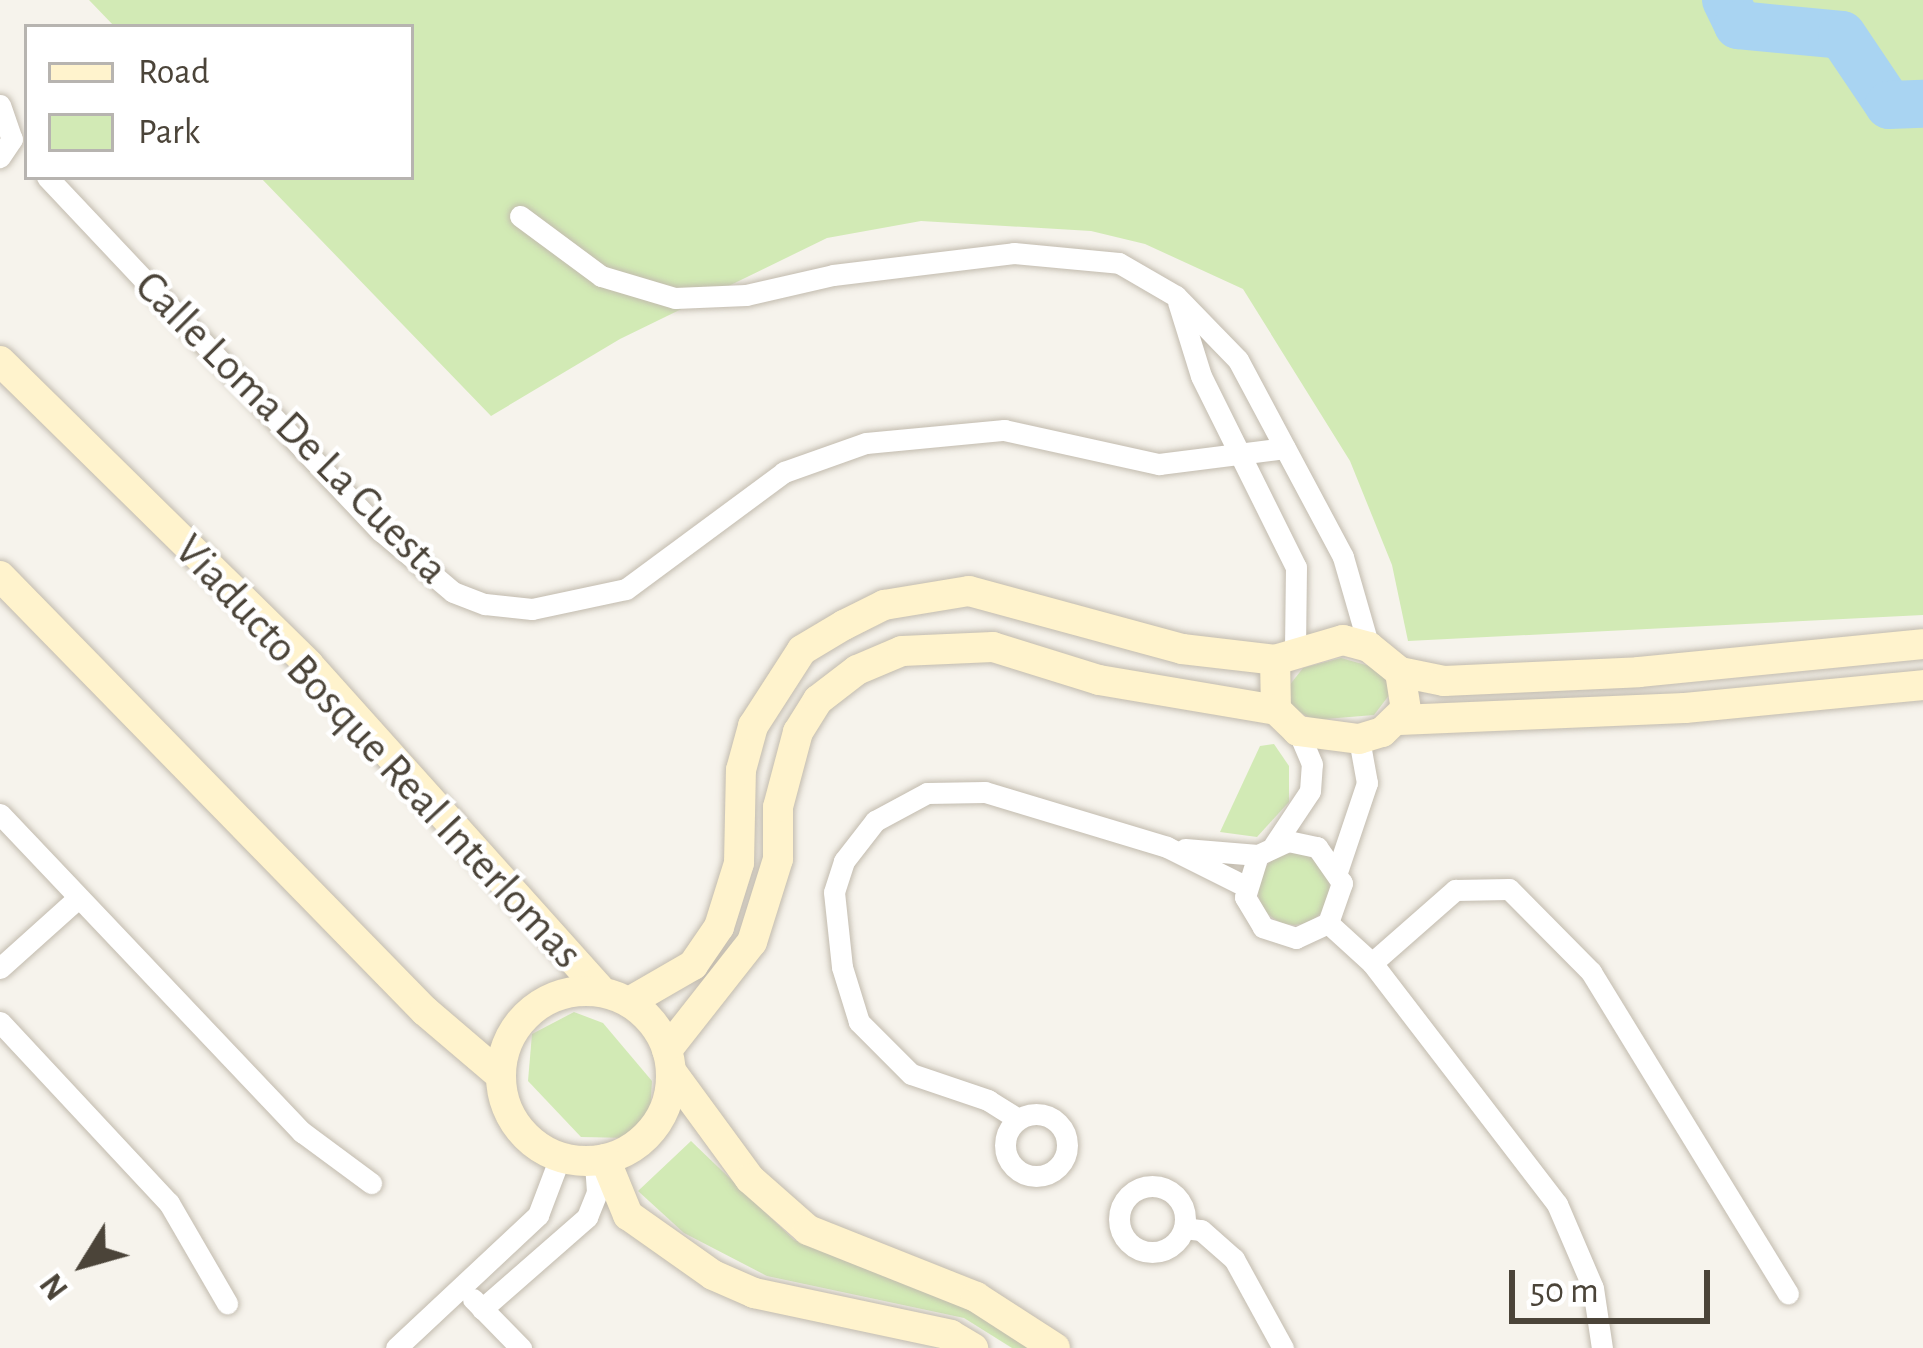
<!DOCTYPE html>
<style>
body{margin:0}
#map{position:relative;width:1923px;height:1348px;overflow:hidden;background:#f6f3ec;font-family:"Alegreya Sans",sans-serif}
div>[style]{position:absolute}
.green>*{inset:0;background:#d2eab5}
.round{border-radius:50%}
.river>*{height:48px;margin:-24px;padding:0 24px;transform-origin:24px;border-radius:24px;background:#a9d4f2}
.roads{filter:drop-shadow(0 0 3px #c2bbae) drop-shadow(0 0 3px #c2bbae)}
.street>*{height:21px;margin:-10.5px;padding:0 10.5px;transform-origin:10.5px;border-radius:10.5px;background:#fff}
.street>.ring{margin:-10.5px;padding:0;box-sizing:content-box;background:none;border:21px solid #fff;border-radius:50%}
.secondary>*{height:30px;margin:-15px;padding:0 15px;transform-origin:15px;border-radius:15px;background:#fff3cd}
.secondary>.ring{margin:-15px;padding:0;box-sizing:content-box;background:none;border:30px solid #fff3cd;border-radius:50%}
span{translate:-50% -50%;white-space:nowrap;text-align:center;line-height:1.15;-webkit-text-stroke:9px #fff;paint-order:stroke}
.street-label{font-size:45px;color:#4b4439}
.legend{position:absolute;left:24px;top:24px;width:390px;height:156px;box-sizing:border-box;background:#fff;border:3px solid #b7b4b0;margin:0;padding:15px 21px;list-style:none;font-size:36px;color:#4b4439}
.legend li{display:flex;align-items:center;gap:24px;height:60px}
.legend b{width:60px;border:3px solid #b7b4b0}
.north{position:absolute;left:24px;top:1204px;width:120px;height:120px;-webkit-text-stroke:9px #fff;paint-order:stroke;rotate:233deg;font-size:33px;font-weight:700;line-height:48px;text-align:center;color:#4b4439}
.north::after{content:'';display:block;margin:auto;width:42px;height:54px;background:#4b4439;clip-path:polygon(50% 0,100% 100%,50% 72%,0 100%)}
.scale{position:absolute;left:1509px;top:1270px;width:201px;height:54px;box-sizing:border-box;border:6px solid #4b4439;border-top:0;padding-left:15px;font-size:36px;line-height:42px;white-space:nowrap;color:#4b4439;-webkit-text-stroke:9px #fff;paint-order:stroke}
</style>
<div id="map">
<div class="green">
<i style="clip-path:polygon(89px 0,1923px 0,1923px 615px,1408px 641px,1392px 565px,1350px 461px,1243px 289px,1145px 244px,1091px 231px,921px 221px,827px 238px,620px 339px,491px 416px,260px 177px,411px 177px,411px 27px,115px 27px)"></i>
<i style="clip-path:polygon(1341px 658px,1380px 669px,1388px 680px,1390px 694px,1374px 715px,1313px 720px,1287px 704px,1285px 691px,1303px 668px)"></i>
<i style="clip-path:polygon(1274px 744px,1289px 766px,1289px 802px,1257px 837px,1220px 832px,1260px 746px)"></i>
<i class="round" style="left:1258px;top:853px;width:72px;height:72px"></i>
<i style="clip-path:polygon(574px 1012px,603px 1023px,652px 1081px,650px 1113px,628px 1138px,581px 1137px,528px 1081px,532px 1034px)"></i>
<i style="clip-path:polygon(691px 1141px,794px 1240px,971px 1309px,1033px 1348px,1012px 1348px,964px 1318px,767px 1276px,684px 1233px,638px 1191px)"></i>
</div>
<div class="river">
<i style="left:1726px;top:0;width:28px;rotate:64deg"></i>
<i style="left:1738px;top:25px;width:104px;rotate:5.5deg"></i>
<i style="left:1842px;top:35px;width:84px;rotate:56.1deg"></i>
<i style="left:1889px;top:105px;width:34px;rotate:-2deg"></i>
</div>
<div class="roads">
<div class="street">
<i style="left:0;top:105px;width:36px;rotate:71deg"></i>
<i style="left:12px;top:139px;width:22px;rotate:124deg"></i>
<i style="left:47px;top:177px;width:487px;rotate:46.7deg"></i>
<i style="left:381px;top:531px;width:94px;rotate:40.3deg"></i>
<i style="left:453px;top:592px;width:34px;rotate:21deg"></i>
<i style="left:485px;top:604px;width:47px;rotate:6.1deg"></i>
<i style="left:532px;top:609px;width:96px;rotate:-12deg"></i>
<i style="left:626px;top:589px;width:197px;rotate:-36.5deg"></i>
<i style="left:784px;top:472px;width:87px;rotate:-19.5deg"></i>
<i style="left:866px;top:443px;width:139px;rotate:-5.4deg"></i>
<i style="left:1004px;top:430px;width:159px;rotate:12.4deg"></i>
<i style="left:1159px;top:464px;width:127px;rotate:-7.2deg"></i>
<i style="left:520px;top:216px;width:101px;rotate:36.5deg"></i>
<i style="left:601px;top:276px;width:77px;rotate:16.6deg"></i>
<i style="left:675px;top:298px;width:71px;rotate:-2.4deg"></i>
<i style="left:746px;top:295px;width:89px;rotate:-12.9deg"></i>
<i style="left:833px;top:275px;width:182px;rotate:-6.9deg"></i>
<i style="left:1014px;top:253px;width:105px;rotate:5.4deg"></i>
<i style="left:1119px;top:263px;width:66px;rotate:30.1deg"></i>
<i style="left:1176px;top:296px;width:89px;rotate:45.9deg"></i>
<i style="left:1238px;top:360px;width:223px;rotate:61.9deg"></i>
<i style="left:1343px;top:557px;width:94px;rotate:73.9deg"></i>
<i style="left:1178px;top:302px;width:77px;rotate:72.7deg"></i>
<i style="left:1201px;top:376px;width:213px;rotate:63.6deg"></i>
<i style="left:1296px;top:567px;width:82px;rotate:90.7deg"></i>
<i style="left:0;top:814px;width:439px;rotate:46.5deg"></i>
<i style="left:302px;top:1132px;width:86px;rotate:36.5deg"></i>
<i style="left:1274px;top:845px;width:65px;rotate:-56.3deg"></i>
<i style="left:1310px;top:791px;width:27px;rotate:-86deg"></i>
<i style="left:1312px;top:764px;width:36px;rotate:-113deg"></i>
<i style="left:1185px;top:849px;width:73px;rotate:4.7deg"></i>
<i style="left:1258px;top:855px;width:33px;rotate:-25deg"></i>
<i style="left:1288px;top:841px;width:30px;rotate:12deg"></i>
<i style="left:1317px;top:847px;width:44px;rotate:55.2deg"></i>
<i style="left:1342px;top:883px;width:42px;rotate:109.3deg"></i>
<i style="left:1328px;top:923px;width:35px;rotate:155deg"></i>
<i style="left:1296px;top:938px;width:35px;rotate:-162deg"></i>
<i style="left:1263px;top:927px;width:35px;rotate:-121deg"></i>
<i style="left:1245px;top:897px;width:44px;rotate:-72.8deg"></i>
<i style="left:1338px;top:869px;width:91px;rotate:-71.4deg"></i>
<i style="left:1367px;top:783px;width:45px;rotate:-100.3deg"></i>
<i style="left:1328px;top:923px;width:59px;rotate:42.3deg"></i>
<i style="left:1372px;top:963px;width:304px;rotate:52.5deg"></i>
<i style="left:1557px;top:1204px;width:91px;rotate:66.8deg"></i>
<i style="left:1593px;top:1288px;width:61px;rotate:81.5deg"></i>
<i style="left:1372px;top:963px;width:111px;rotate:-41.3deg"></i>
<i style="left:1455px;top:890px;width:54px;rotate:-1.1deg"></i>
<i style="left:1509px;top:889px;width:117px;rotate:45.3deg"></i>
<i style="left:1591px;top:972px;width:377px;rotate:58.5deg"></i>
<i style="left:0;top:968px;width:105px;rotate:-41.9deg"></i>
<i style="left:0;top:1022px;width:248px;rotate:47deg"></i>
<i style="left:169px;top:1203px;width:116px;rotate:59.9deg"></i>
<i class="ring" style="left:1005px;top:1114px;width:41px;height:41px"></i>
<i style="left:1018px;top:1119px;width:36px;rotate:-148deg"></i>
<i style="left:988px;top:1100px;width:81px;rotate:-161.3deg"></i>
<i style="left:911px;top:1074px;width:74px;rotate:-135deg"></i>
<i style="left:859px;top:1022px;width:58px;rotate:-107.2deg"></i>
<i style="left:842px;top:967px;width:75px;rotate:-96.1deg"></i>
<i style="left:834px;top:892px;width:33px;rotate:-72deg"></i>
<i style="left:844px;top:861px;width:51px;rotate:-52.2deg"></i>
<i style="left:875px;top:821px;width:59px;rotate:-28.3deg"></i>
<i style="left:927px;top:793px;width:58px;rotate:-1deg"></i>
<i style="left:985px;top:792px;width:190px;rotate:16.8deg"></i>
<i style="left:1167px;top:847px;width:87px;rotate:26.6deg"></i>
<i class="ring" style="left:1119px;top:1186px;width:45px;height:45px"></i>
<i style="left:1184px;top:1228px;width:17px;rotate:7deg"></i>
<i style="left:1201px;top:1230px;width:44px;rotate:41.3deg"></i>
<i style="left:1234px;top:1259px;width:102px;rotate:61.2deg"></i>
<i style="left:473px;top:1299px;width:69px;rotate:45.6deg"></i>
<i style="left:482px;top:1309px;width:140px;rotate:-41.2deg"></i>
<i style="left:587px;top:1217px;width:27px;rotate:-68deg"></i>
<i style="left:597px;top:1192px;width:31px;rotate:-94deg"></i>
<i style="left:396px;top:1348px;width:195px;rotate:-43.1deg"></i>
<i style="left:538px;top:1215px;width:62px;rotate:-69.2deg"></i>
</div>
<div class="secondary">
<i style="left:0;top:361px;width:433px;rotate:44.5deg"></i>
<i style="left:309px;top:665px;width:439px;rotate:48.1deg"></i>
<i style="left:0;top:576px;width:608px;rotate:45.67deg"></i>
<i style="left:425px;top:1011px;width:100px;rotate:40.5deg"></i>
<i style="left:1343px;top:640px;width:27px;rotate:15deg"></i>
<i style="left:1369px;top:647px;width:40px;rotate:39deg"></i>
<i style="left:1400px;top:672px;width:37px;rotate:81deg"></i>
<i style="left:1406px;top:709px;width:33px;rotate:136deg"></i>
<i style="left:1382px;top:732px;width:24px;rotate:163deg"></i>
<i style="left:1359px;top:739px;width:62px;rotate:-172.5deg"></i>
<i style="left:1298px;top:731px;width:30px;rotate:-136deg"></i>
<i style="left:1276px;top:710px;width:50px;rotate:-91.1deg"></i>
<i style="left:1275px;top:660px;width:71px;rotate:-16.4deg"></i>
<i style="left:1400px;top:672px;width:45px;rotate:11.6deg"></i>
<i style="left:1444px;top:681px;width:195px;rotate:-2.6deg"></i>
<i style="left:1639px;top:672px;width:285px;rotate:-5.6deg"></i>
<i style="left:1399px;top:720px;width:286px;rotate:-2.4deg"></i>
<i style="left:1685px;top:708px;width:239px;rotate:-5.5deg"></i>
<i class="ring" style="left:501px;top:991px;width:140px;height:140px"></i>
<i style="left:629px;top:1002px;width:74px;rotate:-30deg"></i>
<i style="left:693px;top:965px;width:46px;rotate:-55.6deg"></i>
<i style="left:719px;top:927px;width:67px;rotate:-72.6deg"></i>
<i style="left:739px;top:863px;width:93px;rotate:-88.8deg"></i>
<i style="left:741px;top:770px;width:46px;rotate:-74.7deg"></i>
<i style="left:753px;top:726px;width:90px;rotate:-57.2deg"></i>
<i style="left:802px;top:650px;width:49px;rotate:-30.8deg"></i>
<i style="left:844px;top:625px;width:45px;rotate:-26.6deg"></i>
<i style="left:884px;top:605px;width:86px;rotate:-9.4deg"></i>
<i style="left:969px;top:591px;width:221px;rotate:15.2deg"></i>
<i style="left:1182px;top:649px;width:94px;rotate:6.7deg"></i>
<i style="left:667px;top:1050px;width:137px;rotate:-51.8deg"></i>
<i style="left:752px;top:942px;width:87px;rotate:-72.6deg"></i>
<i style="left:778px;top:859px;width:52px;rotate:-90deg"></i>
<i style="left:778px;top:807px;width:78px;rotate:-75.1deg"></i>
<i style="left:798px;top:732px;width:38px;rotate:-58deg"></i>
<i style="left:818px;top:700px;width:49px;rotate:-37.6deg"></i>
<i style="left:857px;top:670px;width:49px;rotate:-22.9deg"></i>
<i style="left:902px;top:651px;width:91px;rotate:-2.5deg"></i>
<i style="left:993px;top:647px;width:111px;rotate:17.3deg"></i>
<i style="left:1099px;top:680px;width:180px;rotate:9.6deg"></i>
<i style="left:671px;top:1071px;width:134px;rotate:53.8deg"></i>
<i style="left:750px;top:1179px;width:77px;rotate:41.3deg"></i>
<i style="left:808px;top:1230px;width:181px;rotate:21.7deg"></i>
<i style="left:976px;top:1297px;width:94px;rotate:32.8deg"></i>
<i style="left:605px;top:1159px;width:61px;rotate:67.7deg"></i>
<i style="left:628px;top:1215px;width:104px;rotate:35.2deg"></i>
<i style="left:713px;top:1275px;width:45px;rotate:23.7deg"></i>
<i style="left:754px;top:1293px;width:201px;rotate:12deg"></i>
<i style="left:951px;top:1335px;width:26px;rotate:31deg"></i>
</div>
</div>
<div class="street-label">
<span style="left:291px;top:428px;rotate:45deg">Calle Loma De La Cuesta</span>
<span style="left:378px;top:752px;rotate:47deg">Viaducto Bosque Real Interlomas</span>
</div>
<ul class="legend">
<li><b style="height:15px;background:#fff3cd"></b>Road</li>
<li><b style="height:33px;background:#d2eab5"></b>Park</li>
</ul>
<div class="north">N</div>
<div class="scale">50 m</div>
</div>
